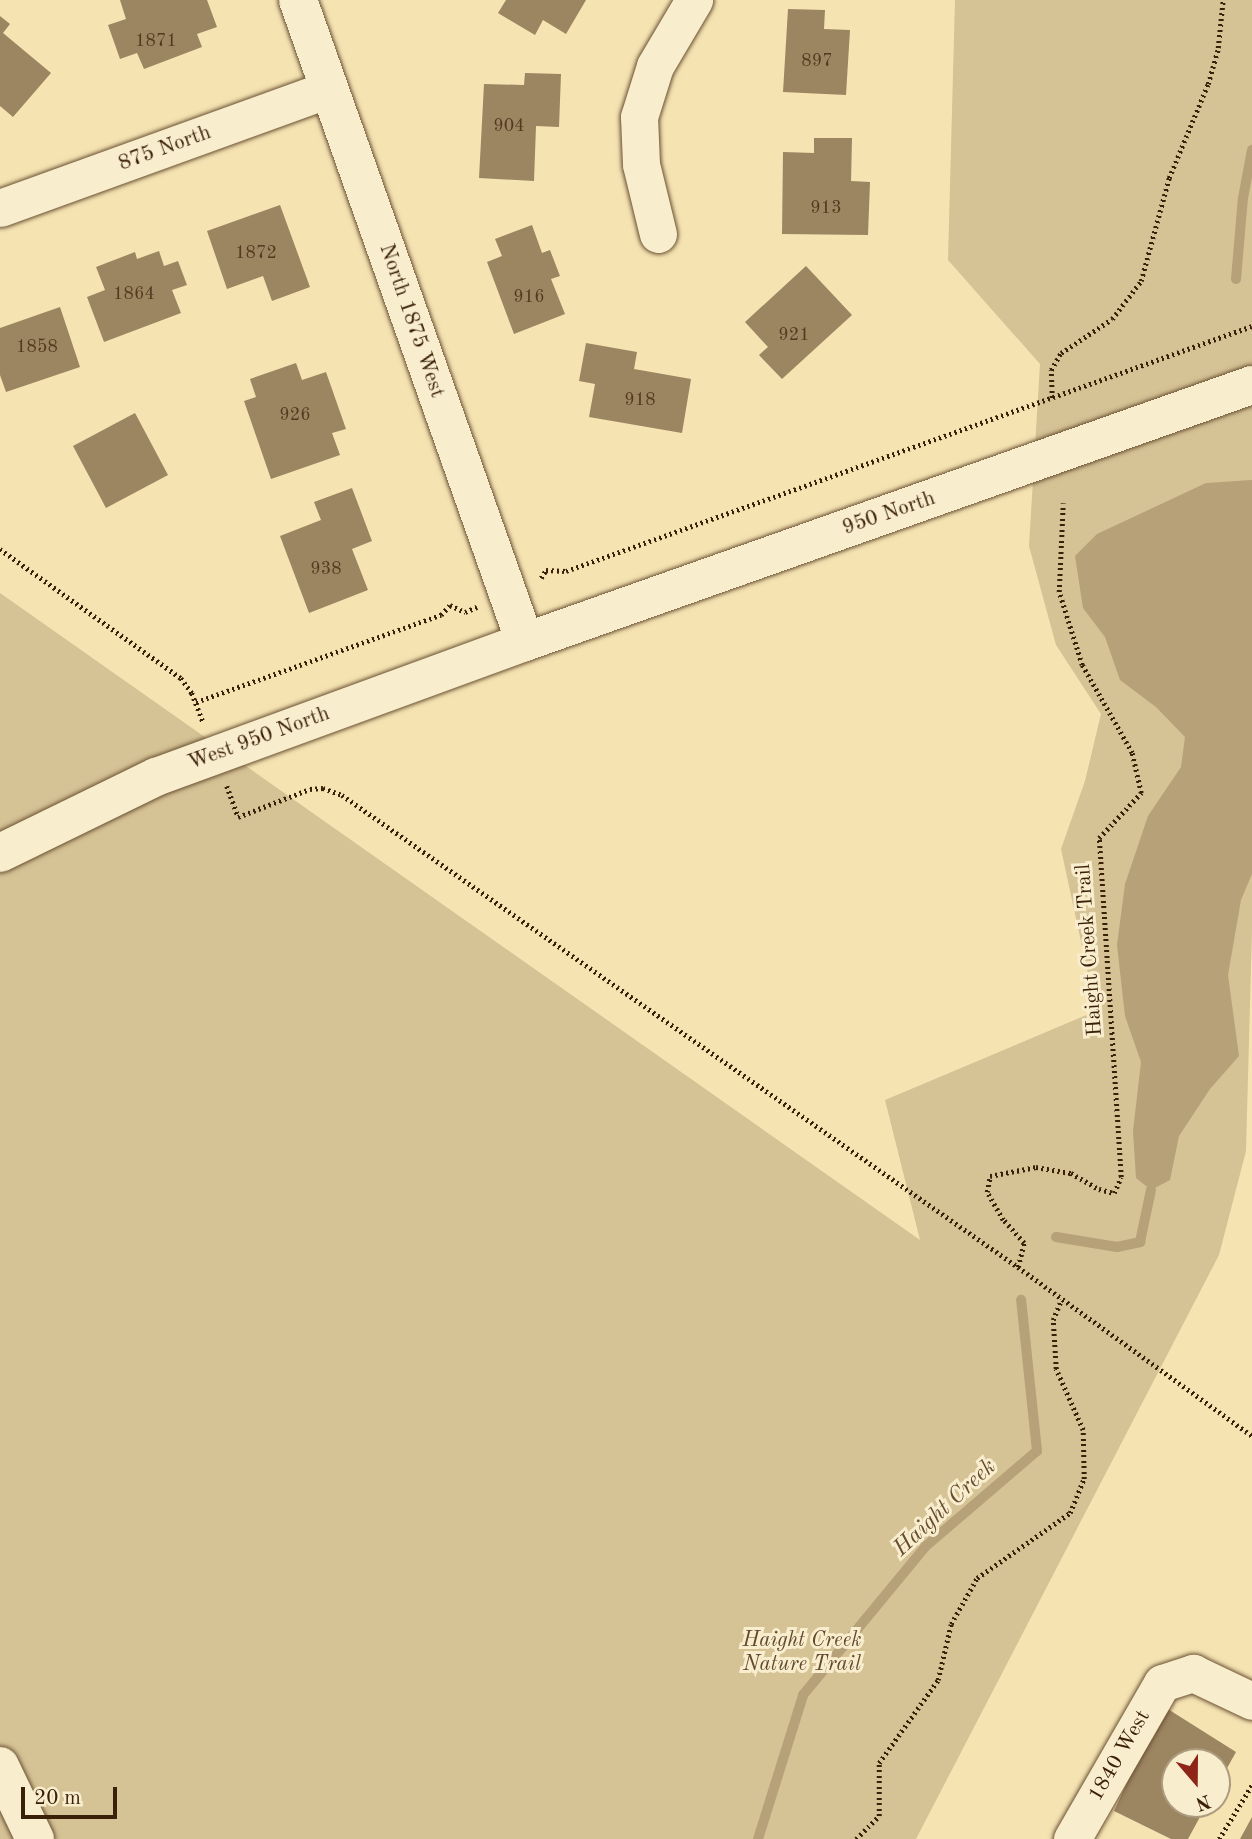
<!DOCTYPE html>
<style>
body{margin:0}
#map{position:relative;width:1252px;height:1839px;overflow:hidden;background:#f5e3b2;font-family:"Old Standard TT",serif}
div>[style]{position:absolute}
.green>*{inset:0;background:#d5c295}
.water>*{inset:0;background:#b6a179}
.stream>*{height:10px;margin:-5px;padding:0 5px;transform-origin:5px;border-radius:5px;background:#b6a179}
.building>*{inset:0;background:#9c8561}
.path>*{height:4.5px;margin-top:-2.25px;transform-origin:0;background:repeating-linear-gradient(90deg,#3b2009 0 2px,transparent 0 5.5px)}
.roads{filter:drop-shadow(0 0 2px #6a5133) drop-shadow(0 0 2px #6a5133)}
.minor>*{height:37px;margin:-18.5px;padding:0 18.5px;transform-origin:18.5px;border-radius:18.5px;background:#f8edcd}
.tertiary>*{height:38px;margin:-19px;padding:0 19px;transform-origin:19px;border-radius:19px;background:#f8edcd}
.secondary>*{height:38px;margin:-19px;padding:0 19px;transform-origin:19px;border-radius:19px;background:#f8edcd}
span{translate:-50% -50%;white-space:nowrap;text-align:center;line-height:1.15;-webkit-text-stroke:6px #f8edcd;paint-order:stroke}
.number-label{font-size:18px;color:#53391f}
.number-label span{-webkit-text-stroke-width:0}
.street-label{font-size:21px;color:#3b2009}
.park-label{font-size:21px;color:#62482c;font-style:italic}
.water-label{font-size:23px;color:#664d30;font-style:italic}
.north{position:absolute;left:1161px;top:1748px;width:70px;height:70px;box-sizing:border-box;background:#f8edcd;border:2px solid #ac9b7f;border-radius:50%;rotate:160deg;font-size:19px;font-weight:700;line-height:28px;text-align:center;color:#3b2009}
.north::after{content:'';display:block;margin:auto;width:24px;height:32px;background:#8f2418;clip-path:polygon(50% 0,100% 100%,50% 72%,0 100%)}
.scale{position:absolute;left:21px;top:1787px;width:96px;height:32px;box-sizing:border-box;border:4px solid #3b2009;border-top:0;padding-left:9px;font-size:21px;line-height:24px;white-space:nowrap;color:#3b2009;-webkit-text-stroke:5px #f8edcd;paint-order:stroke}
</style>
<div id="map">
<div class="green">
<i style="clip-path:polygon(955px 0,1252px 0,1252px 930px,1246px 1151px,1219px 1255px,916px 1839px,0 1839px,0 593px,920px 1240px,885px 1100px,1096px 1011px,1061px 849px,1085px 781px,1101px 714px,1056px 645px,1029px 546px,1040px 364px,948px 260px)"></i>
</div>
<div class="water">
<i style="clip-path:polygon(1252px 480px,1252px 874px,1241px 900px,1228px 975px,1239px 1056px,1210px 1089px,1179px 1136px,1170px 1180px,1151px 1190px,1136px 1178px,1133px 1131px,1141px 1062px,1125px 1016px,1117px 945px,1125px 884px,1148px 816px,1181px 767px,1185px 737px,1156px 707px,1120px 680px,1105px 637px,1083px 608px,1075px 556px,1097px 534px,1206px 483px)"></i>
</div>
<div class="stream">
<i style="left:1236px;top:279px;width:81px;rotate:-85.1deg"></i>
<i style="left:1243px;top:198px;width:49px;rotate:-79.4deg"></i>
<i style="left:1056px;top:1237px;width:62px;rotate:9.3deg"></i>
<i style="left:1117px;top:1247px;width:24px;rotate:-12deg"></i>
<i style="left:1140px;top:1242px;width:53px;rotate:-78.1deg"></i>
<i style="left:758px;top:1839px;width:151px;rotate:-72.6deg"></i>
<i style="left:803px;top:1695px;width:193px;rotate:-50.5deg"></i>
<i style="left:926px;top:1546px;width:146px;rotate:-40.6deg"></i>
<i style="left:1037px;top:1451px;width:152px;rotate:-96deg"></i>
</div>
<div class="building">
<i style="clip-path:polygon(120px 0,207px 0,217px 27px,197px 34px,202px 47px,144px 69px,137px 53px,120px 59px,108px 25px,126px 19px)"></i>
<i style="clip-path:polygon(506px 0,586px 0,566px 34px,543px 20px,535px 35px,498px 13px)"></i>
<i style="clip-path:polygon(788px 9px,825px 10px,824px 29px,850px 30px,846px 95px,783px 92px)"></i>
<i style="clip-path:polygon(0 16px,10px 24px,3px 33px,51px 73px,13px 117px,0 106px)"></i>
<i style="clip-path:polygon(525px 73px,561px 74px,559px 127px,536px 126px,534px 181px,479px 178px,484px 84px,524px 85px)"></i>
<i style="clip-path:polygon(814px 138px,852px 138px,851px 181px,870px 182px,868px 235px,782px 234px,783px 152px,814px 153px)"></i>
<i style="clip-path:polygon(280px 205px,310px 287px,272px 301px,263px 276px,227px 289px,207px 231px)"></i>
<i style="clip-path:polygon(532px 225px,542px 253px,550px 250px,560px 276px,551px 279px,565px 314px,514px 334px,487px 262px,502px 256px,495px 239px)"></i>
<i style="clip-path:polygon(159px 251px,164px 266px,178px 261px,187px 285px,172px 290px,181px 313px,104px 342px,87px 297px,105px 290px,96px 267px,135px 252px,137px 259px)"></i>
<i style="clip-path:polygon(806px 266px,852px 315px,782px 379px,759px 355px,768px 347px,745px 322px)"></i>
<i style="clip-path:polygon(60px 307px,80px 367px,6px 392px,0 375px,0 328px)"></i>
<i style="clip-path:polygon(586px 343px,637px 352px,634px 369px,691px 379px,682px 433px,589px 417px,595px 384px,579px 381px)"></i>
<i style="clip-path:polygon(296px 363px,302px 380px,326px 372px,346px 429px,332px 433px,340px 455px,271px 479px,244px 401px,256px 397px,250px 379px)"></i>
<i style="clip-path:polygon(135px 413px,168px 475px,106px 508px,73px 446px)"></i>
<i style="clip-path:polygon(352px 488px,372px 541px,352px 549px,368px 590px,309px 613px,280px 536px,321px 520px,314px 502px)"></i>
<i style="clip-path:polygon(1163px 1706px,1236px 1752px,1217px 1786px,1217px 1762px,1175px 1762px,1175px 1804px,1207px 1804px,1188px 1839px,1171px 1839px,1114px 1811px)"></i>
<i style="clip-path:polygon(1252px 1817px,1252px 1839px,1240px 1839px)"></i>
</div>
<div class="path">
<i style="left:1052px;top:398px;width:28px;rotate:-92deg"></i>
<i style="left:1051px;top:370px;width:20px;rotate:-60deg"></i>
<i style="left:1061px;top:353px;width:61px;rotate:-33.7deg"></i>
<i style="left:1112px;top:319px;width:48px;rotate:-52.7deg"></i>
<i style="left:1141px;top:281px;width:107px;rotate:-74.8deg"></i>
<i style="left:1169px;top:178px;width:102px;rotate:-67.5deg"></i>
<i style="left:1208px;top:84px;width:37px;rotate:-74deg"></i>
<i style="left:1218px;top:48px;width:48px;rotate:-84.1deg"></i>
<i style="left:0;top:549px;width:222px;rotate:35.5deg"></i>
<i style="left:181px;top:678px;width:19px;rotate:54deg"></i>
<i style="left:192px;top:693px;width:31px;rotate:69deg"></i>
<i style="left:541px;top:578px;width:9px;rotate:-58deg"></i>
<i style="left:546px;top:570px;width:20px;rotate:3deg"></i>
<i style="left:566px;top:571px;width:728px;rotate:-19.65deg"></i>
<i style="left:196px;top:702px;width:260px;rotate:-19.6deg"></i>
<i style="left:441px;top:615px;width:13px;rotate:-48deg"></i>
<i style="left:450px;top:605px;width:17px;rotate:25deg"></i>
<i style="left:465px;top:612px;width:13px;rotate:-23deg"></i>
<i style="left:227px;top:786px;width:33px;rotate:70deg"></i>
<i style="left:238px;top:817px;width:77px;rotate:-21.3deg"></i>
<i style="left:310px;top:789px;width:13px;rotate:-4deg"></i>
<i style="left:323px;top:788px;width:20px;rotate:20deg"></i>
<i style="left:342px;top:795px;width:824px;rotate:34.92deg"></i>
<i style="left:1018px;top:1267px;width:289px;rotate:35.8deg"></i>
<i style="left:1018px;top:1267px;width:25px;rotate:-76deg"></i>
<i style="left:1024px;top:1243px;width:31px;rotate:-132deg"></i>
<i style="left:1003px;top:1220px;width:32px;rotate:-120deg"></i>
<i style="left:987px;top:1192px;width:16px;rotate:-79deg"></i>
<i style="left:990px;top:1176px;width:47px;rotate:-11.1deg"></i>
<i style="left:1036px;top:1167px;width:36px;rotate:10deg"></i>
<i style="left:1071px;top:1173px;width:32px;rotate:30deg"></i>
<i style="left:1099px;top:1189px;width:16px;rotate:15deg"></i>
<i style="left:1114px;top:1193px;width:17px;rotate:-66deg"></i>
<i style="left:1121px;top:1177px;width:340px;rotate:-93.7deg"></i>
<i style="left:1099px;top:838px;width:62px;rotate:-47deg"></i>
<i style="left:1141px;top:793px;width:41px;rotate:-102.7deg"></i>
<i style="left:1132px;top:753px;width:101px;rotate:-119.6deg"></i>
<i style="left:1082px;top:665px;width:77px;rotate:-107.5deg"></i>
<i style="left:1059px;top:592px;width:89px;rotate:-87.4deg"></i>
<i style="left:856px;top:1839px;width:33px;rotate:-45deg"></i>
<i style="left:879px;top:1816px;width:53px;rotate:-90deg"></i>
<i style="left:879px;top:1763px;width:102px;rotate:-54.6deg"></i>
<i style="left:938px;top:1680px;width:57px;rotate:-76.9deg"></i>
<i style="left:951px;top:1624px;width:53px;rotate:-60.5deg"></i>
<i style="left:977px;top:1578px;width:113px;rotate:-35deg"></i>
<i style="left:1070px;top:1513px;width:37px;rotate:-68deg"></i>
<i style="left:1084px;top:1479px;width:49px;rotate:-91.2deg"></i>
<i style="left:1083px;top:1430px;width:67px;rotate:-113.9deg"></i>
<i style="left:1056px;top:1369px;width:49px;rotate:-93.5deg"></i>
<i style="left:1053px;top:1320px;width:22px;rotate:-68deg"></i>
<i style="left:1219px;top:1839px;width:63px;rotate:-58.6deg"></i>
</div>
<div class="roads">
<div class="minor">
<i style="left:0;top:208px;width:350px;rotate:-19.9deg"></i>
<i style="left:658px;top:234px;width:72px;rotate:-103.7deg"></i>
<i style="left:641px;top:164px;width:47px;rotate:-92.4deg"></i>
<i style="left:639px;top:117px;width:53px;rotate:-72.6deg"></i>
<i style="left:655px;top:66px;width:77px;rotate:-59.4deg"></i>
<i style="left:1072px;top:1839px;width:180px;rotate:-60deg"></i>
<i style="left:1162px;top:1683px;width:33px;rotate:-18deg"></i>
<i style="left:1193px;top:1673px;width:65px;rotate:25.4deg"></i>
</div>
<div class="tertiary">
<i style="left:298px;top:0;width:681px;rotate:70.53deg"></i>
<i style="left:0;top:1766px;width:81px;rotate:64.4deg"></i>
</div>
<div class="secondary">
<i style="left:0;top:853px;width:174px;rotate:-26deg"></i>
<i style="left:156px;top:777px;width:393px;rotate:-20.1deg"></i>
<i style="left:525px;top:642px;width:771px;rotate:-19.47deg"></i>
</div>
</div>
<div class="number-label">
<span style="left:156px;top:41px">1871</span>
<span style="left:817px;top:61px">897</span>
<span style="left:509px;top:126px">904</span>
<span style="left:826px;top:208px">913</span>
<span style="left:256px;top:253px">1872</span>
<span style="left:134px;top:294px">1864</span>
<span style="left:529px;top:297px">916</span>
<span style="left:794px;top:335px">921</span>
<span style="left:37px;top:347px">1858</span>
<span style="left:640px;top:400px">918</span>
<span style="left:295px;top:415px">926</span>
<span style="left:326px;top:569px">938</span>
</div>
<div class="street-label">
<span style="left:165px;top:149px;rotate:-20deg">875 North</span>
<span style="left:411px;top:321px;rotate:71deg">North 1875 West</span>
<span style="left:889px;top:514px;rotate:-19deg">950 North</span>
<span style="left:259px;top:739px;rotate:-20deg">West 950 North</span>
<span style="left:1090px;top:950px;rotate:-94deg">Haight Creek Trail</span>
<span style="left:1120px;top:1756px;rotate:-60deg">1840 West</span>
</div>
<div class="park-label">
<span style="left:802px;top:1653px">Haight Creek<br>Nature Trail</span>
</div>
<div class="water-label">
<span style="left:945px;top:1508px;rotate:-43deg">Haight Creek</span>
</div>
<div class="north">N</div>
<div class="scale">20 m</div>
</div>
